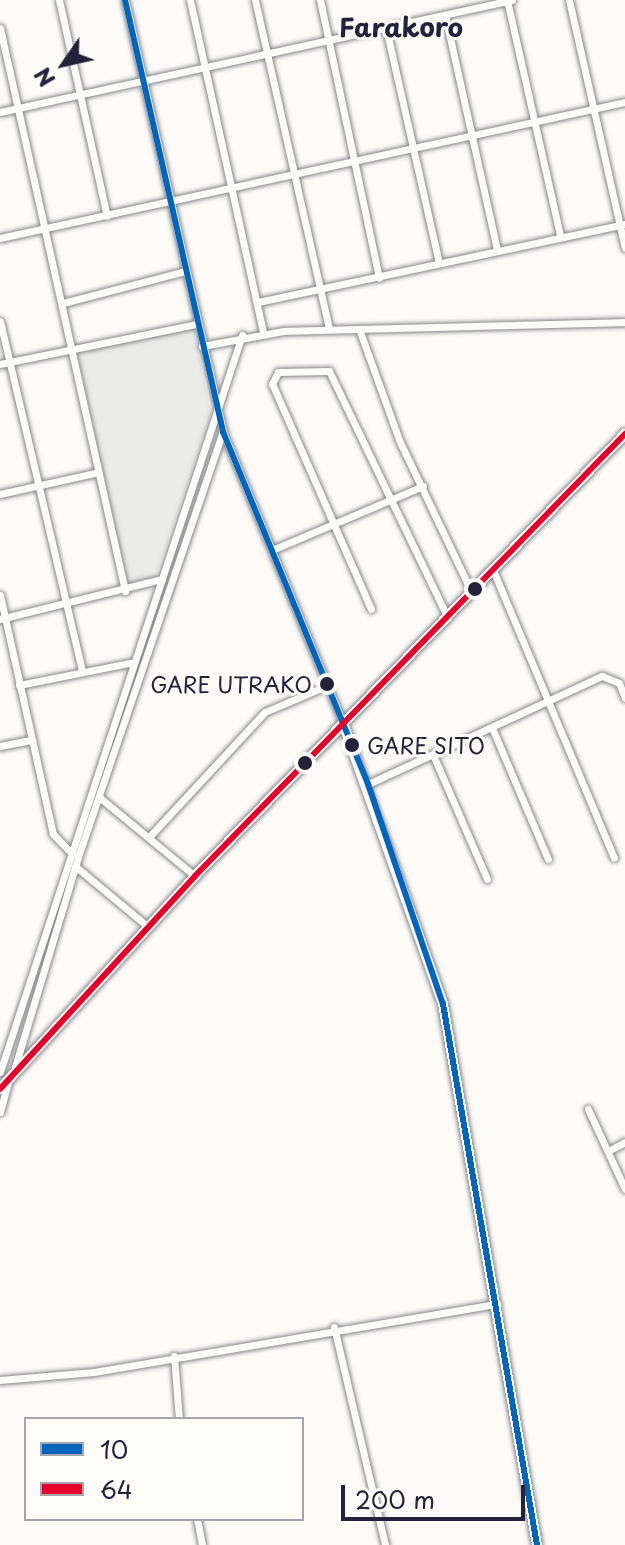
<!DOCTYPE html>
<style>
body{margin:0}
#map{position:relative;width:625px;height:1545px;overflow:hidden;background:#fcfbf8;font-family:"Playpen Sans",sans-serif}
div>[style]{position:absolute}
.built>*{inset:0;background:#ebebe9}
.roads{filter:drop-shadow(0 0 2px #88888c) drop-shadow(0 0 2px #88888c)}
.minor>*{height:7px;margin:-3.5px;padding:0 3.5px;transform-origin:3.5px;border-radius:3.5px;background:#fbfbf9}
.highway>*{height:10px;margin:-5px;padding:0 5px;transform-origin:5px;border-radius:5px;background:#fbfbf9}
.bus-1>*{height:6px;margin:-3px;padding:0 3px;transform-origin:3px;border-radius:3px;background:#0065bd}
.bus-2>*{height:6px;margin:-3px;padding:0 3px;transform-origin:3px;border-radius:3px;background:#e4002b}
.dots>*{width:22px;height:22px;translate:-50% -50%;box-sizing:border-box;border:4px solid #fdfcf7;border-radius:50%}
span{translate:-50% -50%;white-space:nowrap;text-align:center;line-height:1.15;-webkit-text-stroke:6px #fdfcf7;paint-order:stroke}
.bus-label{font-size:22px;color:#22223b}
.right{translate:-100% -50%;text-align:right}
.left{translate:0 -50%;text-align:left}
.neighbourhood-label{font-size:26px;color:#22223b;font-weight:700}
.legend{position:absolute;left:24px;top:1417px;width:280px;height:104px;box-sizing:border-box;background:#fdfcf7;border:2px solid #a5a5ac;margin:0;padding:10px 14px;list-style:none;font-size:24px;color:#22223b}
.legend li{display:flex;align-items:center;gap:16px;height:40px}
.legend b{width:40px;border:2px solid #a5a5ac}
.north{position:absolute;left:24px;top:24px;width:80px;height:80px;-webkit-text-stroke:6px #fdfcf7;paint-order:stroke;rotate:236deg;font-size:22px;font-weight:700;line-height:32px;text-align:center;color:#22223b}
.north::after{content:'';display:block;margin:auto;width:28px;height:36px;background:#22223b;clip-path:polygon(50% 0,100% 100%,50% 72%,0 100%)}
.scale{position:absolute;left:341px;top:1485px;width:184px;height:36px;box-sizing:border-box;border:4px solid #22223b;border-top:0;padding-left:10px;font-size:24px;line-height:28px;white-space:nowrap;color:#22223b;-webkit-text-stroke:6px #fdfcf7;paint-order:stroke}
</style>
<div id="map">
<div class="built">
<i style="clip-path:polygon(194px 329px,211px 414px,156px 576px,128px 585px,77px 353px)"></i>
</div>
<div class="roads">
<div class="minor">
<i style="left:59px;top:0;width:221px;rotate:77.5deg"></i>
<i style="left:125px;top:0;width:443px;rotate:77.2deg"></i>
<i style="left:223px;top:432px;width:315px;rotate:67.6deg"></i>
<i style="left:190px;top:0;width:340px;rotate:77.6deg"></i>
<i style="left:255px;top:0;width:336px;rotate:77.3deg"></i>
<i style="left:320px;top:0;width:284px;rotate:78deg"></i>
<i style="left:507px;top:0;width:242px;rotate:77.3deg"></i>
<i style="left:569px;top:0;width:254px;rotate:77.3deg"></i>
<i style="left:445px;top:15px;width:241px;rotate:77.5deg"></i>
<i style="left:0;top:28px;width:577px;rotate:77.48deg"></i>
<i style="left:386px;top:28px;width:241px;rotate:77.3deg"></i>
<i style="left:0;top:112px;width:524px;rotate:-12.34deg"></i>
<i style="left:0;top:238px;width:640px;rotate:-12.28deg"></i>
<i style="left:258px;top:302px;width:375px;rotate:-12deg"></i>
<i style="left:63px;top:303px;width:126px;rotate:-14.7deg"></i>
<i style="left:0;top:321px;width:359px;rotate:76.8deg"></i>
<i style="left:359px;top:329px;width:120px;rotate:70.1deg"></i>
<i style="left:400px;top:442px;width:167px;rotate:64.5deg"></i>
<i style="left:202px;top:346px;width:83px;rotate:-10.4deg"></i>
<i style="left:284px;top:331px;width:341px;rotate:-1.5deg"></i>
<i style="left:0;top:364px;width:201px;rotate:-11.5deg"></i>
<i style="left:0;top:494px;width:101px;rotate:-12.5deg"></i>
<i style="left:272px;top:550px;width:164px;rotate:-23deg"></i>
<i style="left:493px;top:570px;width:312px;rotate:67.2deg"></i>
<i style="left:0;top:595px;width:245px;rotate:77.5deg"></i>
<i style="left:53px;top:834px;width:28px;rotate:46deg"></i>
<i style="left:371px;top:609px;width:246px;rotate:-113.7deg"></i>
<i style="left:272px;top:384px;width:13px;rotate:-63deg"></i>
<i style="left:278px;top:372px;width:51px;rotate:-1.1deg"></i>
<i style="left:329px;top:371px;width:274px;rotate:64.3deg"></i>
<i style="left:0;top:619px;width:167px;rotate:-13.9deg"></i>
<i style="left:19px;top:685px;width:117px;rotate:-11.3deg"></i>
<i style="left:493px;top:730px;width:140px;rotate:66.9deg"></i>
<i style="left:0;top:746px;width:33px;rotate:-11deg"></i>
<i style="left:434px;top:757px;width:133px;rotate:66.5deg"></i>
<i style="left:368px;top:784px;width:258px;rotate:-24.8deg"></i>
<i style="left:602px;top:676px;width:18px;rotate:22deg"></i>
<i style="left:619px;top:683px;width:16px;rotate:68deg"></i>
<i style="left:99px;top:797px;width:124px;rotate:39.5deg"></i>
<i style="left:150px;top:836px;width:169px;rotate:-47.2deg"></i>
<i style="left:265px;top:712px;width:69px;rotate:-23.2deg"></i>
<i style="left:75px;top:866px;width:94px;rotate:39.8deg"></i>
<i style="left:15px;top:1067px;width:219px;rotate:-73.3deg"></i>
<i style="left:78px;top:857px;width:449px;rotate:-71.2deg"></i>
<i style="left:0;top:1072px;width:776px;rotate:-71.82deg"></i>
<i style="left:588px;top:1109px;width:88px;rotate:65.2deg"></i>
<i style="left:0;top:1112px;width:31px;rotate:-75deg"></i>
<i style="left:608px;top:1151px;width:19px;rotate:-28deg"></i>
<i style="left:334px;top:1327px;width:224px;rotate:76.8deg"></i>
<i style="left:174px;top:1356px;width:63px;rotate:85.5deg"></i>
<i style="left:0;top:1380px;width:94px;rotate:-4.9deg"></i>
<i style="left:94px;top:1372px;width:409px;rotate:-9.6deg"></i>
<i style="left:197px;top:1519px;width:26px;rotate:79deg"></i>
</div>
<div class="highway">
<i style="left:343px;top:723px;width:298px;rotate:70.4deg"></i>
<i style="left:443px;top:1004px;width:549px;rotate:80.14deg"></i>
<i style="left:0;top:1089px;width:289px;rotate:-47.5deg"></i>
<i style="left:195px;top:876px;width:617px;rotate:-45.79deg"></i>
</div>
</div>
<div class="bus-1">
<i style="left:125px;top:0;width:443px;rotate:77.2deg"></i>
<i style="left:223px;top:432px;width:381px;rotate:67.6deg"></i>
<i style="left:368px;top:784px;width:232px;rotate:71.2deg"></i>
<i style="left:443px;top:1004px;width:549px;rotate:80.14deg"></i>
</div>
<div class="bus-2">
<i style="left:0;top:1089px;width:289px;rotate:-47.5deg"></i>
<i style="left:195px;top:876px;width:617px;rotate:-45.79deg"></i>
</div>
<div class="dots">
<i style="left:475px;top:589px;background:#22223b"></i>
<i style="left:327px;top:684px;background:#22223b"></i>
<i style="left:352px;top:745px;background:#22223b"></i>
<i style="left:305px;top:763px;background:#22223b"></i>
</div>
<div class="bus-label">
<span class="right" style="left:312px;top:684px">GARE UTRAKO</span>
<span class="left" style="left:367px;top:745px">GARE SITO</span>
</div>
<div class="neighbourhood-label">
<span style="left:401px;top:27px">Farakoro</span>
</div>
<ul class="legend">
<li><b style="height:10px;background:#0065bd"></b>10</li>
<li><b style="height:10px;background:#e4002b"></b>64</li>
</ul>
<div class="north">N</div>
<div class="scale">200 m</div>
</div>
